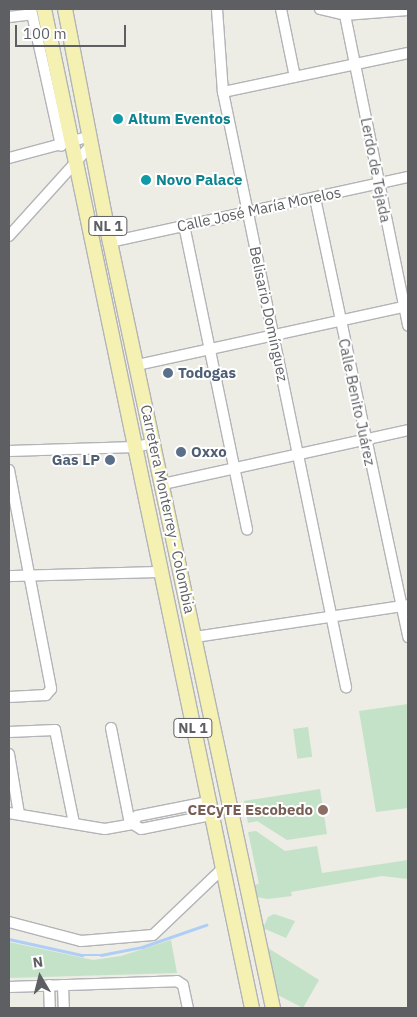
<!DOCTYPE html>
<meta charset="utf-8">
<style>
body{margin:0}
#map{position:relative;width:417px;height:1017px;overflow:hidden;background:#edece5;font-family:"IBM Plex Sans",sans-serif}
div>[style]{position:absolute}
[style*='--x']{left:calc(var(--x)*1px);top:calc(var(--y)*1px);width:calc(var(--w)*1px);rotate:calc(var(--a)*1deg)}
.green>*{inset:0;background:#c4e2c8;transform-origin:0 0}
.stream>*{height:2.5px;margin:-1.25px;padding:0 1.25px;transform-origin:1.25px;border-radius:1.25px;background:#aecef5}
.roads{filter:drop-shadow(1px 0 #b2b4b8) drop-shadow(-1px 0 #b2b4b8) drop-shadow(0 1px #b2b4b8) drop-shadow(0 -1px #b2b4b8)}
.minor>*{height:10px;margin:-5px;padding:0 5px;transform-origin:5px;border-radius:5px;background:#fff}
.major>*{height:14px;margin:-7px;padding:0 7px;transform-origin:7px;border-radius:7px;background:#f5f1b2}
.dots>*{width:14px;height:14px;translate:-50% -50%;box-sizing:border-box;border:2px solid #fff;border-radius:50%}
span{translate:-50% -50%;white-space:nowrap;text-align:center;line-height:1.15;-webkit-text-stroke:4px #fff;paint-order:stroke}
.shield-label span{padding:1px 4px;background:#fff;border:1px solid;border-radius:4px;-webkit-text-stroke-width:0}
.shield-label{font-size:14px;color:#5d5f63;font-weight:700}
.culture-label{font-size:15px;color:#0d838f;font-weight:700}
.left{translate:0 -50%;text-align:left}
.street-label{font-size:15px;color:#5d5f63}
.service-label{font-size:15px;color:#4e5e75;font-weight:700}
.right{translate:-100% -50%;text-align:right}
.education-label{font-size:15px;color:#785e54;font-weight:700}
.frame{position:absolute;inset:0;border:10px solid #5d5f63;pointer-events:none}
.north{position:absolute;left:15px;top:952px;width:50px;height:50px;-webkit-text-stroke:4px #fff;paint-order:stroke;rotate:352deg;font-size:14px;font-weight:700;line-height:20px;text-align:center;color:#5d5f63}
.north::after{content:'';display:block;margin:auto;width:18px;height:22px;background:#5d5f63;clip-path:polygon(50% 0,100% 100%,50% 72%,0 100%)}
.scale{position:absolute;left:15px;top:25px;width:111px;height:22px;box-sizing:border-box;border:2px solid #5d5f63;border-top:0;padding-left:6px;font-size:15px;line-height:18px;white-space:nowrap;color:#5d5f63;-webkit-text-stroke:4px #fff;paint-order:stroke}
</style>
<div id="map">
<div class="green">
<i style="clip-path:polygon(408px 704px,408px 808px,376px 812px,359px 711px)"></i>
<i style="left:308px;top:727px;width:30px;height:15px;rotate:82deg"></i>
<i style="clip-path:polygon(320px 789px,327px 834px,287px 840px,257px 821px,248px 823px,244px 801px)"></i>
<i style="clip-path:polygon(256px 831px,285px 851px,317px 846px,322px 873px,408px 860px,408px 879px,382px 876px,291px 892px,292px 896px,268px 899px,256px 897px,253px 885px,259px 884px,248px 832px)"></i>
<i style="clip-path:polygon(274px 914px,295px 921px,286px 938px,263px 928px,268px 917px)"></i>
<i style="clip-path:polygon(171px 940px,177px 973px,9px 978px,9px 942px,93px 960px,121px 956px)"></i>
<i style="clip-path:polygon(268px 948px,319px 980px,303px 1008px,278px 995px)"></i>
</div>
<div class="stream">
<i style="--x:9;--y:939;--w:75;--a:12.4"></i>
<i style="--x:82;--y:955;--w:19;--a:0"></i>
<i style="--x:101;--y:955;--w:42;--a:-11"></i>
<i style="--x:142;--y:947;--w:68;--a:-19"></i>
</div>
<div class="roads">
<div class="minor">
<i style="--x:31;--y:9;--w:140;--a:77.6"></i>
<i style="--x:217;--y:9;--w:83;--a:85.9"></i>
<i style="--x:223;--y:92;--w:608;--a:78.32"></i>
<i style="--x:281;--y:9;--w:69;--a:78.4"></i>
<i style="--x:320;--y:9;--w:26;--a:13"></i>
<i style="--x:345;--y:15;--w:63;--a:-4.5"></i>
<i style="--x:345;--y:15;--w:317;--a:78.5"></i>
<i style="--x:9;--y:17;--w:23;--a:-7"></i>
<i style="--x:223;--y:92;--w:189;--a:-11.9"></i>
<i style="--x:9;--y:158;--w:85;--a:-15"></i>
<i style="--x:315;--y:198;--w:449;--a:78"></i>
<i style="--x:184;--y:225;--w:311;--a:78.3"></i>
<i style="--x:9;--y:236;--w:124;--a:-47.9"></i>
<i style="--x:110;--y:242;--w:305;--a:-12.3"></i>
<i style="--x:137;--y:365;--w:277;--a:-12.3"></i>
<i style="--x:9;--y:451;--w:127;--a:-1.8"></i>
<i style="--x:136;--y:447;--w:18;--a:-13"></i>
<i style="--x:9;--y:470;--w:223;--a:79.1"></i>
<i style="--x:51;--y:689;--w:8;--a:130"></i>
<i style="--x:46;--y:695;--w:37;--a:177"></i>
<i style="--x:163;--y:484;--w:251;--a:-12.4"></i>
<i style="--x:9;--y:576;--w:153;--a:-1.5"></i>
<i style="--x:195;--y:637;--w:215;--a:-8.5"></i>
<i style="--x:111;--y:728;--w:98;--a:78.8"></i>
<i style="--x:9;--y:732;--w:46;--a:-2.5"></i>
<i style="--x:55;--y:730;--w:95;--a:78.5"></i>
<i style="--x:9;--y:754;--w:61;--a:80.5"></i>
<i style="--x:9;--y:813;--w:97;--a:9.5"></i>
<i style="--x:105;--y:829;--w:28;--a:-10"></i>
<i style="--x:133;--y:824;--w:9;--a:32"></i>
<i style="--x:141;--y:829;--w:71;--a:-11.3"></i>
<i style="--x:133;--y:824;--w:9;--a:-63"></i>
<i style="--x:137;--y:816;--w:72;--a:-11.2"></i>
<i style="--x:9;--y:922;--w:74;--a:14.8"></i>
<i style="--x:81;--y:941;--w:72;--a:-4.8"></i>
<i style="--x:153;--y:935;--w:95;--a:-43.7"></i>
<i style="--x:49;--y:985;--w:23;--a:88"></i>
<i style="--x:63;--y:985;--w:23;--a:88"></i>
<i style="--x:9;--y:987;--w:168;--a:-2"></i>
<i style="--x:177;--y:981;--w:7;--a:34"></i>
<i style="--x:183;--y:985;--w:24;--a:78"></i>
</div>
<div class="major">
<i style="--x:44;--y:9;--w:1020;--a:78.24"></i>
<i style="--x:65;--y:9;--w:237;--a:79.1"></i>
<i style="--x:110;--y:242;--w:783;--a:77.99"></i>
</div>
</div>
<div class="dots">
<i style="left:118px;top:119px;background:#0f9aa8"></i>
<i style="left:146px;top:180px;background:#0f9aa8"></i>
<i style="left:168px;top:373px;background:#5c6f8a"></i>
<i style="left:181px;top:452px;background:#5c6f8a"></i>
<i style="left:110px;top:460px;background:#5c6f8a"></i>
<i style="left:323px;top:810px;background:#8d6e63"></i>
</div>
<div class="shield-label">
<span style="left:108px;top:226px">NL 1</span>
<span style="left:193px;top:728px">NL 1</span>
</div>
<div class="culture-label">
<span class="left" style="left:128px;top:119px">Altum Eventos</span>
<span class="left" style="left:156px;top:180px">Novo Palace</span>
</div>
<div class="street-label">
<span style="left:376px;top:170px;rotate:79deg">Lerdo de Tejada</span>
<span style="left:259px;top:209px;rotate:-12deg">Calle José María Morelos</span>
<span style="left:269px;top:314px;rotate:78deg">Belisario Domínguez</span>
<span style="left:357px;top:402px;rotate:78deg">Calle Benito Juárez</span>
<span style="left:168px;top:509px;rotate:78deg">Carretera Monterrey - Colombia</span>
</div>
<div class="service-label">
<span class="left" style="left:178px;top:373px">Todogas</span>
<span class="left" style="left:191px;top:452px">Oxxo</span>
<span class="right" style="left:100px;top:460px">Gas LP</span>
</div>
<div class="education-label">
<span class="right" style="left:313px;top:810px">CECyTE Escobedo</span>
</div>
<div class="frame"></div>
<div class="north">N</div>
<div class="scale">100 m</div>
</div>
